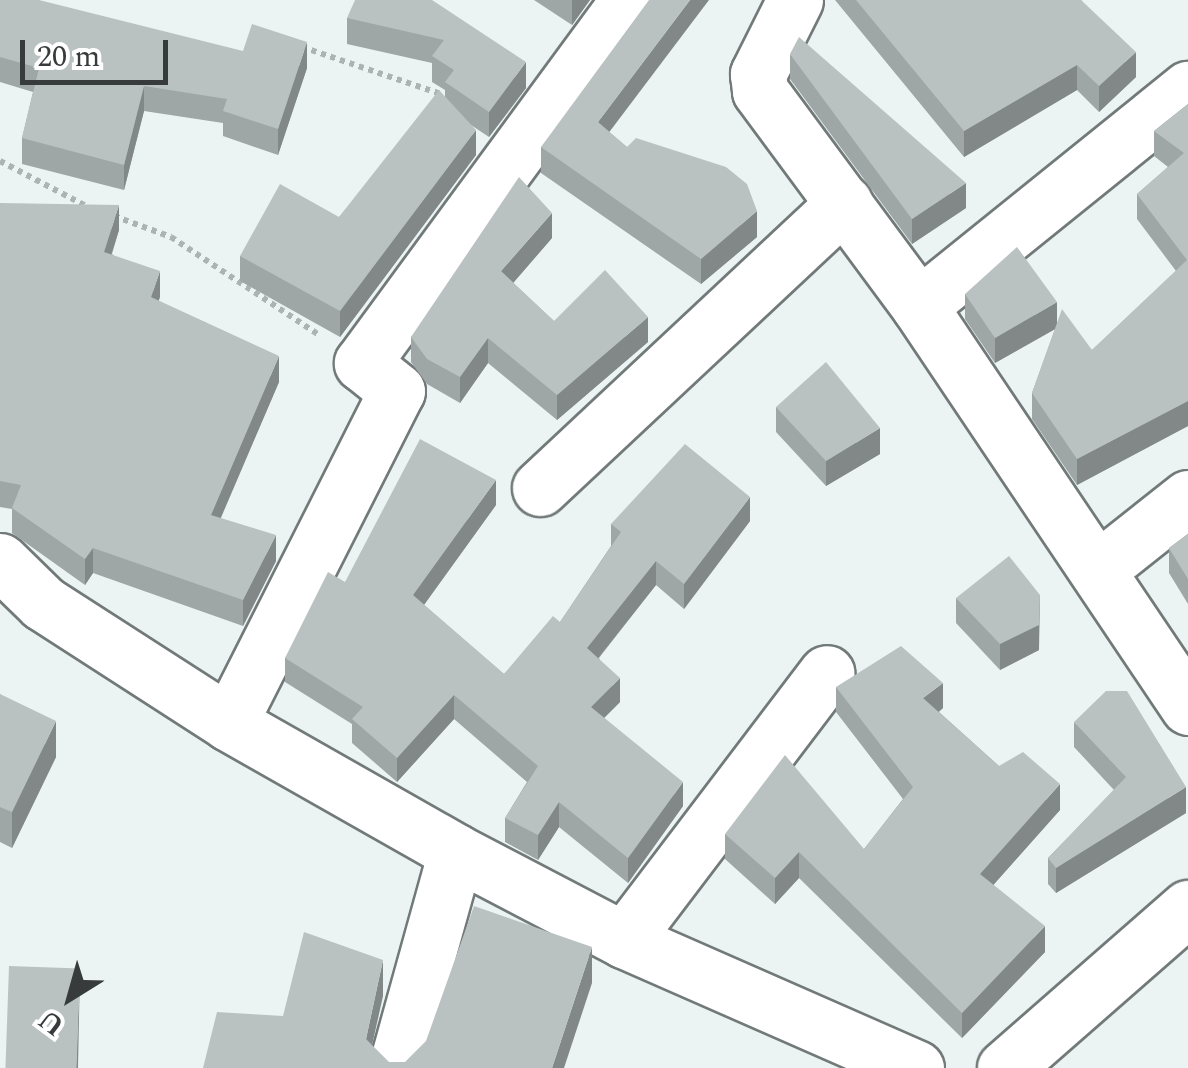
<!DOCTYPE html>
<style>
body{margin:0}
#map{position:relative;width:1188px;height:1068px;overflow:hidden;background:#ecf4f3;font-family:Spectral,serif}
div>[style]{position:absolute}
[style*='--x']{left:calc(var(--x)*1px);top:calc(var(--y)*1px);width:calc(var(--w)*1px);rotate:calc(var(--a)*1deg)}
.path>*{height:6px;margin-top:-3px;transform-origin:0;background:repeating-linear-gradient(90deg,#adb3b2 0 5px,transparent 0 10px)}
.roads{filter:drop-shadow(2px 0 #727a79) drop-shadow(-2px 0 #727a79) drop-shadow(0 2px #727a79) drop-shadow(0 -2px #727a79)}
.minor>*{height:55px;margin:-27.5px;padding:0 27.5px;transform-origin:27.5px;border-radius:27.5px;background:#fff}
.wall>*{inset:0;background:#9fa7a6}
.shaded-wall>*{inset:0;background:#828887}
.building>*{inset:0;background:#b9c2c1;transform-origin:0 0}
span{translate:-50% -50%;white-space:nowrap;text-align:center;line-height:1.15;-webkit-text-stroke:10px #fff;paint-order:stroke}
.north{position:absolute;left:20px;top:948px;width:100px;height:100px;-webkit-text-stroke:8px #fff;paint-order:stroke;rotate:217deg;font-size:28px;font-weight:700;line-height:40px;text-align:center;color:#383b3b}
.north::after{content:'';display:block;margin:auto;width:35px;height:45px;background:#383b3b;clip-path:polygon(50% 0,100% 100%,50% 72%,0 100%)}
.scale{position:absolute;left:20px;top:40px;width:148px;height:45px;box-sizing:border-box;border:5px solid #383b3b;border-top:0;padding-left:12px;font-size:30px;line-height:35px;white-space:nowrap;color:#383b3b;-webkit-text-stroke:8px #fff;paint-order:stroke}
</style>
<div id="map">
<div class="path">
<i style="--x:302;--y:47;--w:147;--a:18.7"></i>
<i style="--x:0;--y:161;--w:99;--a:27.6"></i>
<i style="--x:114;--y:216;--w:61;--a:20.2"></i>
<i style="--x:171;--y:237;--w:178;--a:33.5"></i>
</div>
<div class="roads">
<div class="minor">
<i style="--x:795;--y:0;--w:83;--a:116.6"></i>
<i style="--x:758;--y:74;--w:17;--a:83"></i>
<i style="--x:760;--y:91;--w:267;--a:53.5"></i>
<i style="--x:919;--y:306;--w:483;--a:56.1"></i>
<i style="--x:919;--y:306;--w:346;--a:-38.9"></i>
<i style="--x:540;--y:488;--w:417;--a:-43.1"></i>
<i style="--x:0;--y:561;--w:60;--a:44.3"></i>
<i style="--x:43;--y:603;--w:221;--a:32.8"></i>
<i style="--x:229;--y:723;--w:261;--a:29.6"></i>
<i style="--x:456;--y:852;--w:190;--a:27.6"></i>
<i style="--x:624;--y:940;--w:319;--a:23.7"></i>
<i style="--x:1097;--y:570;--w:116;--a:-38.4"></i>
<i style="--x:229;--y:723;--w:372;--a:-63.2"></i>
<i style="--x:397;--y:391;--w:45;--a:-141.3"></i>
<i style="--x:362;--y:363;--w:451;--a:-53.7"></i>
<i style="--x:624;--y:940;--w:335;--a:-52.8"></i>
<i style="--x:396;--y:1068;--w:224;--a:-74.5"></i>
<i style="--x:1005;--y:1068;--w:243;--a:-41.2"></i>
</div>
</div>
<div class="wall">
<i style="clip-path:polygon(0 0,307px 68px,278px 155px,223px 136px,223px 123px,144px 111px,124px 190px,22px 164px,22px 138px,33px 92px,0 82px)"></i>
<i style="clip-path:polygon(534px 0,590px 0,572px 25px)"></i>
<i style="clip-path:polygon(835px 0,1081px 0,1136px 77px,1099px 112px,1077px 90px,964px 157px)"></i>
<i style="clip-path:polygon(439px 5px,526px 88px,489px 137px,471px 125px,476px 155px,340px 337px,240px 281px,240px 256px,339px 217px,445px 97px,445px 90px,432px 82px,432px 63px,347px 44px,347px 18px)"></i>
<i style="clip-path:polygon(790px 54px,966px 208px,912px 244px,790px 79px)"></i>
<i style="clip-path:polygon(1188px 104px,1188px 426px,1077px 485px,1032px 419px,1032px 393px,1055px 329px,995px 363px,965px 319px,965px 294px,1057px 322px,1092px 350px,1176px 271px,1137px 219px,1137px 194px,1168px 167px,1154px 156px,1154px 131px)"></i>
<i style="clip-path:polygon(609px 132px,627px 147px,757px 237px,701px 284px,541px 173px,541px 147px)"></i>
<i style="clip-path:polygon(0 203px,119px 230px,112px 254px,160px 297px,158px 301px,279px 382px,220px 518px,276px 561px,243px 626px,93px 573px,85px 585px,12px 533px,12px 509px,0 507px)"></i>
<i style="clip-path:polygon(552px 238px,513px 283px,554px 321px,648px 342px,557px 420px,488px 363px,460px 403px,427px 384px,411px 362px,411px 337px)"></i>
<i style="clip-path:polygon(776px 407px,880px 454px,826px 486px,776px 432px)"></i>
<i style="clip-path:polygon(496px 505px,424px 605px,504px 674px,560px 622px,611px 546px,611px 524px,750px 521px,684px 609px,656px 585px,599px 658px,620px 702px,604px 718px,683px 806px,628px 883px,559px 827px,538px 860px,505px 842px,505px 818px,527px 782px,454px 719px,397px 782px,352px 743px,352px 724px,285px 682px,285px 658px,345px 582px)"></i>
<i style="clip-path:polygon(1188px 534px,1188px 604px,1169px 573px,1169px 548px)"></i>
<i style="clip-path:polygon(956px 598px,1039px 650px,1000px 670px,956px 623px)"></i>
<i style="clip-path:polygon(836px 687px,943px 708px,939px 712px,999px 766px,1060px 810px,993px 885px,1045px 952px,962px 1038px,799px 878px,775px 904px,725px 859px,725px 834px,864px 849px,903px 799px,836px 712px)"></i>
<i style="clip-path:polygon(0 694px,56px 757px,12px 848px,0 842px)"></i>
<i style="clip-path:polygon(1074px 722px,1186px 813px,1056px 893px,1048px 884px,1048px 858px,1114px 790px,1074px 747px)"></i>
</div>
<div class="shaded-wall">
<i style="clip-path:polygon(572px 0,590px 0,572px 25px)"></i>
<i style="clip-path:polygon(690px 0,709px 0,598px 147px,598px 122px)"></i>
<i style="clip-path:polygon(307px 42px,307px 68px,278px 155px,278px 129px)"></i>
<i style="clip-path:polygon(1136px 52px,1136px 77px,1099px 112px,1099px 86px)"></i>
<i style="clip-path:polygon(526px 62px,526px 88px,489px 137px,489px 112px)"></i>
<i style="clip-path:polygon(1077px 65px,1077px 90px,964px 157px,964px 131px)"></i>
<i style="clip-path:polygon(144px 86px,144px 111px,124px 190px,124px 165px)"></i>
<i style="clip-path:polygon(476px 130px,476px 155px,340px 337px,340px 311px)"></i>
<i style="clip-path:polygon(966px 183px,966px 208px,912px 244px,912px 219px)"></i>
<i style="clip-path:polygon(119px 205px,119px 230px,104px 277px,104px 252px)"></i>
<i style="clip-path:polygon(757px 211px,757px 237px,701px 284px,701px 259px)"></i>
<i style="clip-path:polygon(552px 213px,552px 238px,501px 297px,501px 271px)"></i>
<i style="clip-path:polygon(160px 271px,160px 297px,151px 323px,151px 297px)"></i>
<i style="clip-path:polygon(1057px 302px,1057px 328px,995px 363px,995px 338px)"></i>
<i style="clip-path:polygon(648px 317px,648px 342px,557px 420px,557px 395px)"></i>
<i style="clip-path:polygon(488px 338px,488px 363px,460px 403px,460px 377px)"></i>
<i style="clip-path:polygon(279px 356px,279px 382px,211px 541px,211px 515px)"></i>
<i style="clip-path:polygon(1188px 401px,1188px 426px,1077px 485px,1077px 459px)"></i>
<i style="clip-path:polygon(880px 428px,880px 454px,826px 486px,826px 461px)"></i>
<i style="clip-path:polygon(496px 480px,496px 505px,413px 620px,413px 595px)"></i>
<i style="clip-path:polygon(750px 497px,750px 521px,684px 609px,684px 584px)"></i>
<i style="clip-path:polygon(276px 535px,276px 561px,243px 626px,243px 600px)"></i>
<i style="clip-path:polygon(93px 548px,93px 573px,85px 585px,85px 559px)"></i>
<i style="clip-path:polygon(656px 561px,656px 585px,587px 672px,587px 648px)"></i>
<i style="clip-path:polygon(1040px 595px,1039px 650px,1000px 670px,1000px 644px)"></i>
<i style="clip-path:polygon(620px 678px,620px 702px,591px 731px,591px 707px)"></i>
<i style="clip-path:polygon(943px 683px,943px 708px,923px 724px,923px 698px)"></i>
<i style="clip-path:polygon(454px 695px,454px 719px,397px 782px,397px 758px)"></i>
<i style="clip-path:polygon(56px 721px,56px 757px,12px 848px,12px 812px)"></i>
<i style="clip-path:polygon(683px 782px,683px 806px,628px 883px,628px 858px)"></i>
<i style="clip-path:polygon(1060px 784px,1060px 810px,980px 900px,980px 874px)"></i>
<i style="clip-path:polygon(1186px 787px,1186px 813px,1056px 893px,1056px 868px)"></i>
<i style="clip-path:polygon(559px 802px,559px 827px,538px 860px,538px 835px)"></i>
<i style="clip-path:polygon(799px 852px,799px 878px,775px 904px,775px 878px)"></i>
<i style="clip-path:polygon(1045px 926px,1045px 952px,962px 1038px,962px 1013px)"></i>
<i style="clip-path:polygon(592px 947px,592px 983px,564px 1068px,552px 1068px)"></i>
<i style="clip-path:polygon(383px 960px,383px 996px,367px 1068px,366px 1039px)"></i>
<i style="clip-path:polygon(80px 968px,78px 1068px,76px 1068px)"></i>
</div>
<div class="building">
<i style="clip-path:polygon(0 0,39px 0,243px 51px,252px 24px,307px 42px,278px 129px,223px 111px,227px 99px,144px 86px,124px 165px,22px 138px,39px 68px,0 57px)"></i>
<i style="clip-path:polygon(355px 0,432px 0,526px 62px,489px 112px,445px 82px,454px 70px,432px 56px,444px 40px,347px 18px)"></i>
<i style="clip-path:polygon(649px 0,690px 0,598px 122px,627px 147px,636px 138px,726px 167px,747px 184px,757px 211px,701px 259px,541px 147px)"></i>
<i style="clip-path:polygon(856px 0,1081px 0,1136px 52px,1099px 86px,1077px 65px,964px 131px)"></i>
<i style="clip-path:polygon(799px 37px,966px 183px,912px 219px,790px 54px)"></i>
<i style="clip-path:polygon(439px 90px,476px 130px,340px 311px,240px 256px,280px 184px,339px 217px)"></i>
<i style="clip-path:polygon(1188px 104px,1188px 401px,1077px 459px,1032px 393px,1062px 309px,1092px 350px,1187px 260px,1137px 194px,1184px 153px,1154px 131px)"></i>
<i style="clip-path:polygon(519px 177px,552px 213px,501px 271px,554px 321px,605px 270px,648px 317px,557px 395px,488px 338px,460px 377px,427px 359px,411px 337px)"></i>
<i style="clip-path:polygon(0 203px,119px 205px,104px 252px,160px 271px,151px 297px,279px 356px,211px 515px,276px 535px,243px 600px,93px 548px,85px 559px,12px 508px,21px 485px,0 481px)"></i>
<i style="clip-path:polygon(1017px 247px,1057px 302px,995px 338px,965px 294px)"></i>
<i style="clip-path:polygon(826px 362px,880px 428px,826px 461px,776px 407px)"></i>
<i style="clip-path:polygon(420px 439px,496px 480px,413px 595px,504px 674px,553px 616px,560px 622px,621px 532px,611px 524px,685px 444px,750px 497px,684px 584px,656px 561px,587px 648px,620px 678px,591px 707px,683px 782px,628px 858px,559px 802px,538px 835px,505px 818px,538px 766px,454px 695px,397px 758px,352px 719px,363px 707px,285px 658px,328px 572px,345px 582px)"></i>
<i style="clip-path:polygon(1188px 534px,1188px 579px,1169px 548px)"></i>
<i style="clip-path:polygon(1009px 556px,1040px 595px,1039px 625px,1000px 644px,956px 598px)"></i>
<i style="clip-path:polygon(901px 646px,943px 683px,923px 698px,999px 766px,1023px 752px,1060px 784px,980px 874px,1045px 926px,962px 1013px,799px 852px,775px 878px,725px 834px,785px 755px,864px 849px,913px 787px,836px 687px)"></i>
<i style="clip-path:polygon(1106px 691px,1127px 691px,1186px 787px,1056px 868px,1048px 858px,1126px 777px,1074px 722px)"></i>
<i style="clip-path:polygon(0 694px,56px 721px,12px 812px,0 807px)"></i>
<i style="clip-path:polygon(474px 906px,592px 947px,552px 1068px,203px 1068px,217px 1012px,283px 1016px,304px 932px,383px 960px,366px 1039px,389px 1062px,405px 1062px,426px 1041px)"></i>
<i style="left:9px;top:966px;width:71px;height:102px;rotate:2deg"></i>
</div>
<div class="north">U</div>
<div class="scale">20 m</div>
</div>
